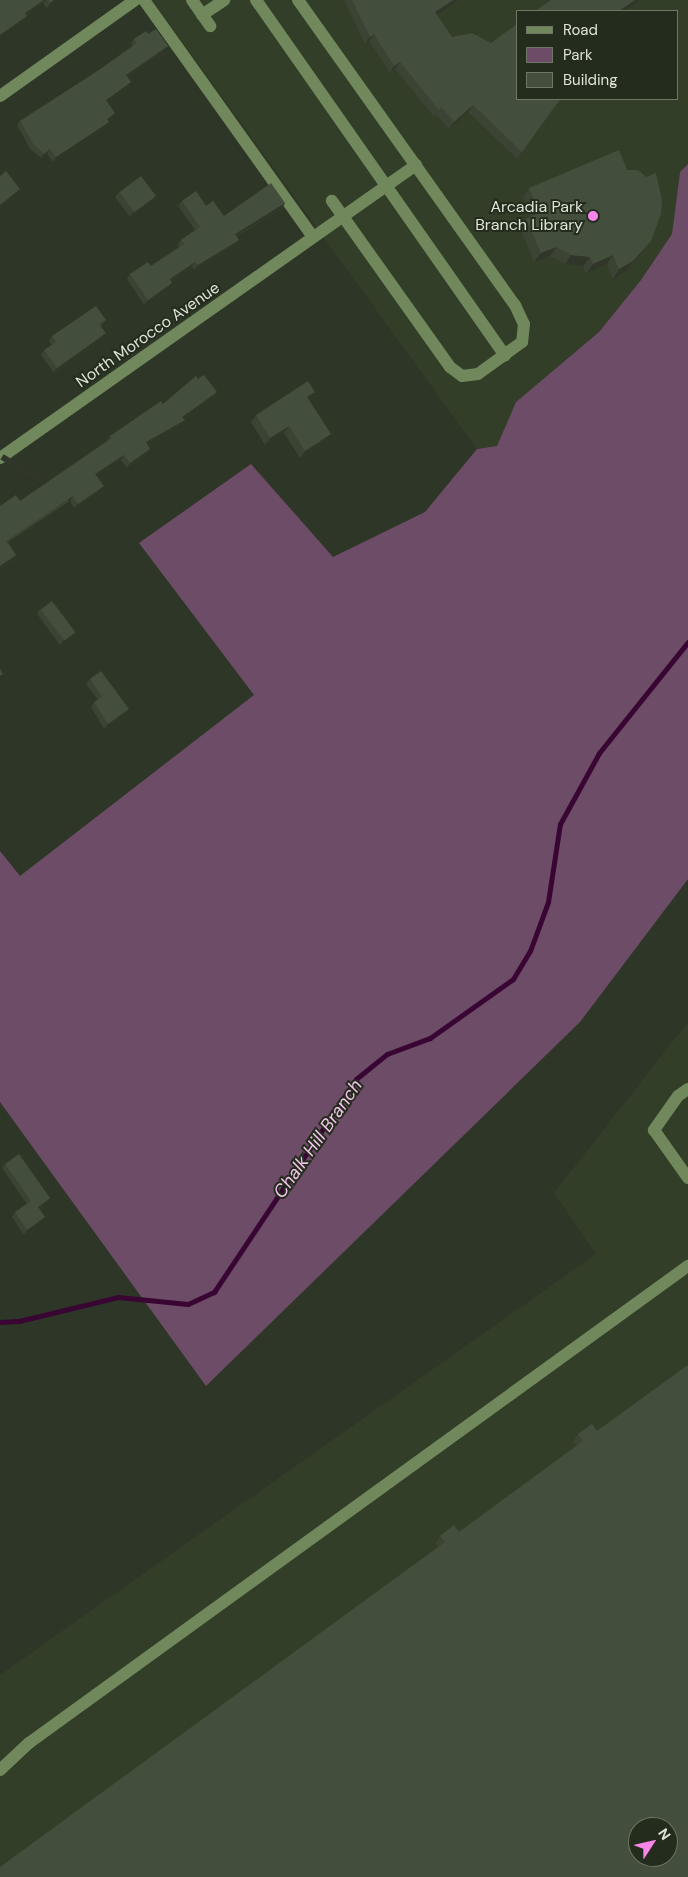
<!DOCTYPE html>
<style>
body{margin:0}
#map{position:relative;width:688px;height:1877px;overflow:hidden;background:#2e3727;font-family:"DM Sans",sans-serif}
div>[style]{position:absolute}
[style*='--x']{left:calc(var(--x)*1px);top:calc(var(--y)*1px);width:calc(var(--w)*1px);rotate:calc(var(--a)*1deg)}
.built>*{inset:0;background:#323e27}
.green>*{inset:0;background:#6c4c67}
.stream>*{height:5px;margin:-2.5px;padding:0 2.5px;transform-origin:2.5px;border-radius:2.5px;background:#390634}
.minor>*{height:12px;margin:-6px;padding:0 6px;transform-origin:6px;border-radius:6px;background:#70885b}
.wall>*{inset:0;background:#3a4334}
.shaded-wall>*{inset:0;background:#30372a;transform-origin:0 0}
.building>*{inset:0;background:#444e3c;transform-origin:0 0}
.dots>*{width:14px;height:14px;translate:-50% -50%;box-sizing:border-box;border:2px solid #242d1d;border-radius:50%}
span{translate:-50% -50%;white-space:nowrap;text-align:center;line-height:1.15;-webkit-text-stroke:4px #242d1d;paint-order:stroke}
.poi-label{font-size:16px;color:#dee4d9}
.right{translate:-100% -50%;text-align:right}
.street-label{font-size:16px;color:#dee4d9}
.water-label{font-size:18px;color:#f5c4ec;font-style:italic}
.legend{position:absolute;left:516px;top:10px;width:162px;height:90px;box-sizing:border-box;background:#242d1d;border:1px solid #6e7668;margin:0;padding:6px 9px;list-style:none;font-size:15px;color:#dee4d9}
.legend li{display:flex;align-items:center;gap:10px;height:25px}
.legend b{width:25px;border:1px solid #6e7668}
.north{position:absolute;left:628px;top:1817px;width:50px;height:50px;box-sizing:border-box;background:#242d1d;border:1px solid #6e7668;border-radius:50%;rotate:55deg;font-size:14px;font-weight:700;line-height:20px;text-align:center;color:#dee4d9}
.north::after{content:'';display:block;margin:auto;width:18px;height:22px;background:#f987e9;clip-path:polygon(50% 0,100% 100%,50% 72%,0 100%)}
</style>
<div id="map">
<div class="built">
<i style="clip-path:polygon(evenodd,152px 0,688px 0,688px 164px,680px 172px,672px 234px,641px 280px,599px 332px,516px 402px,497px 446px,477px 449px,152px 0,517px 11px,677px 11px,677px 99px,517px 99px,517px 11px)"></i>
<i style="clip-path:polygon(evenodd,688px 1022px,688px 1877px,0 1877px,0 1675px,596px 1254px,554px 1193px,688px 1022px,638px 1827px,668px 1827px,668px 1857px,638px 1857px,638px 1827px)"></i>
</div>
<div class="green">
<i style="clip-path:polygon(688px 164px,688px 879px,580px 1022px,206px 1386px,0 1102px,0 851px,20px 876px,254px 695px,139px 543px,251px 464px,333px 557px,425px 512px,477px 449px,497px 446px,516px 402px,599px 332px,641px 280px,672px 234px,680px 172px)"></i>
</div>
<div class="stream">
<i style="--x:0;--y:1322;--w:19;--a:-3"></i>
<i style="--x:19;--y:1321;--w:102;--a:-13.6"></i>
<i style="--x:118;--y:1297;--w:70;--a:5.7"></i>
<i style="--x:188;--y:1304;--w:29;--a:-25"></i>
<i style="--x:214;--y:1292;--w:256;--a:-56.3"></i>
<i style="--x:356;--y:1079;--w:40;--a:-39"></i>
<i style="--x:387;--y:1054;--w:46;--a:-20.4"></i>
<i style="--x:430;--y:1038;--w:102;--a:-35.4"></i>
<i style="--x:513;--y:979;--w:33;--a:-59"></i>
<i style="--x:530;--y:951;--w:52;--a:-69.8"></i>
<i style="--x:548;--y:902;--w:79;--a:-81.3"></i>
<i style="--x:560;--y:824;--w:81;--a:-61.2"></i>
<i style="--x:599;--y:753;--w:142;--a:-51.3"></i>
</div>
<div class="minor">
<i style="--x:144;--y:0;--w:291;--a:54.5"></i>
<i style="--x:192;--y:0;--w:32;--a:55"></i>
<i style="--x:256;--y:0;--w:434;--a:55"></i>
<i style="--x:298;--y:0;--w:374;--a:54.6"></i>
<i style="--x:515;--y:305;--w:21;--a:65"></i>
<i style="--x:524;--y:324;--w:18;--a:96"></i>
<i style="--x:522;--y:342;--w:54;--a:144"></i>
<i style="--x:478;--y:374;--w:16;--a:173"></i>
<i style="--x:462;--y:376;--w:15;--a:-143"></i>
<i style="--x:450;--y:367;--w:204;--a:-125.4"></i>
<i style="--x:202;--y:15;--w:27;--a:-34"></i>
<i style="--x:0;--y:96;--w:166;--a:-35.4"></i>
<i style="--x:0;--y:458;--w:509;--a:-35.16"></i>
<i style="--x:688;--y:1089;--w:12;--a:145"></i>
<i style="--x:678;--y:1096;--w:42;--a:125.2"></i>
<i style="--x:654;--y:1130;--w:59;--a:54.7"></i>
<i style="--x:0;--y:1770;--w:40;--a:-43"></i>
<i style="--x:29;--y:1743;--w:814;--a:-35.9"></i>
</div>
<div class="wall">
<i style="clip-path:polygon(0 0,57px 0,47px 8px,43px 3px,26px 15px,27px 16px,24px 21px)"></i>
<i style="clip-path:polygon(344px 0,459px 0,437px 15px,452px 37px,561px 99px,517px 159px,468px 112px,449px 129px,436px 115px,434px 117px,395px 69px,390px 73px,369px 41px,365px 44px)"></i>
<i style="clip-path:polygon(148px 34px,168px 46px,164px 51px,128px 77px,128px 87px,107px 102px,115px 113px,112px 118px,108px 121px,109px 122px,106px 127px,53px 162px,47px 154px,41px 158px,30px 149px,17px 125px,20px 121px,99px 70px,133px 46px,131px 44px,134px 39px)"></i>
<i style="clip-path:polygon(529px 188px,644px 250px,626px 271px,613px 279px,607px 264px,586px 274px,583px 266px,565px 264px,550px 256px,534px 262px,520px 228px,526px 219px,531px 217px,523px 197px)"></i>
<i style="clip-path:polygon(119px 192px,152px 200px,130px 217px,115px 197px)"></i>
<i style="clip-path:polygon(182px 201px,206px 206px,224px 216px,285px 203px,282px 208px,237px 236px,239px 240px,236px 244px,194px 270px,192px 266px,171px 281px,169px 287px,144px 305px,127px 279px,130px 274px,151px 266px,179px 247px,178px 244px,181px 240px,195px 230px,178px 206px)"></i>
<i style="clip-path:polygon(106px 320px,101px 326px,103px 338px,54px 373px,41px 355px,44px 350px,52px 345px,49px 341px,52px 336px)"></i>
<i style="clip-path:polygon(198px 379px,217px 392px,213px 397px,183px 418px,185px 420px,181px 425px,147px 444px,150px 449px,147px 454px,127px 468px,121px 460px,97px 476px,100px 491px,74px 508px,70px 501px,8px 542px,16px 555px,13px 560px,0 569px,0 506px,20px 501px,107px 441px,107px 440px,110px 436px,163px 404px)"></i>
<i style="clip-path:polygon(310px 399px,309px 400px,326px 441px,300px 458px,284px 433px,265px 445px,251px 422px,256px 415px)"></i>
<i style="clip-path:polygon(40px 609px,75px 632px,71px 637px,60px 645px,37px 614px)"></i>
<i style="clip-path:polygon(90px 679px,129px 709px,126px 714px,104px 729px,91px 707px,94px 702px,98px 700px,86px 684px)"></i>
<i style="clip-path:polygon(5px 1164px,50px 1198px,46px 1203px,39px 1209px,45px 1217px,42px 1222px,24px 1235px,12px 1217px,15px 1212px,27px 1204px,2px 1168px)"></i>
<i style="clip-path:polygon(evenodd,688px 1365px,688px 1877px,0 1877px,0 1867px,438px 1547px,435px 1543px,440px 1536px,454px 1525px,459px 1532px,576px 1446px,573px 1441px,578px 1434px,592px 1424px,597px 1431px,688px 1365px,638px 1827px,668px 1827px,668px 1857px,638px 1857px,638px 1827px)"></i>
</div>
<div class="shaded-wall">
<i style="clip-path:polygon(44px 0,46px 0,43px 3px,21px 18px,25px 13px)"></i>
<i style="clip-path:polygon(54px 0,57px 0,47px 8px,50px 3px)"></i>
<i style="clip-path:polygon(453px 0,459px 0,430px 20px,435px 12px)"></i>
<i style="clip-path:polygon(635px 0,640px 0,624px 11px,619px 11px)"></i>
<i style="clip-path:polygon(27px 16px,24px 21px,0 38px,0 35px)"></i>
<i style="clip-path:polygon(374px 34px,369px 41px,365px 44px,370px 37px)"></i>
<i style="clip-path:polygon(168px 46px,164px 51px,123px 80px,126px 75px)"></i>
<i style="clip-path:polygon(400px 62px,395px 69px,390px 73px,394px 66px)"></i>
<i style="clip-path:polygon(131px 82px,128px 87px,103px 105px,106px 100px)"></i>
<i style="clip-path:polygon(473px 105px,468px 112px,449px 129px,454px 122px)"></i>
<i style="clip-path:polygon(115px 113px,112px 118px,103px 124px,107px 119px)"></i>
<i style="clip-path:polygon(109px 122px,106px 127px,53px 162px,56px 157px)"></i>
<i style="clip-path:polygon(50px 149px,47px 154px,41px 158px,44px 154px)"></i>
<i style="clip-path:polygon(20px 189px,17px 194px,0 207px,0 205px)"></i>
<i style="clip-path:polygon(156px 196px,152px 200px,130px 217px,133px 212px)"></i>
<i style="clip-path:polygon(285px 203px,282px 208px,232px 238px,235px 234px)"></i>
<i style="clip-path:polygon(239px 240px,236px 244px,194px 270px,198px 265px)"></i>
<i style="clip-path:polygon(651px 241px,644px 250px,626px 271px,613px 279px,619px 269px)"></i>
<i style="clip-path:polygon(556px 247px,550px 256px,534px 262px,541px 253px)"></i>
<i style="clip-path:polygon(571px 255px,590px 257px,583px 266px,565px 264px)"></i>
<i style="clip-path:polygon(613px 255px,607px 264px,586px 274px,593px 264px)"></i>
<i style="clip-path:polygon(195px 262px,192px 266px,166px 284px,170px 279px)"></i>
<i style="clip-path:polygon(172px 283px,169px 287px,144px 305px,148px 300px)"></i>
<i style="clip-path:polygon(106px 333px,103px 338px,54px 373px,57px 368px)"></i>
<i style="clip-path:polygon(217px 392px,213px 397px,179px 421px,182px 417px)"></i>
<i style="clip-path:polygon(315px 392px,310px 399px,302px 404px,307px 397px)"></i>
<i style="clip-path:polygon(185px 420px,181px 425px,142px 447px,146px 442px)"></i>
<i style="clip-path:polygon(289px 426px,284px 433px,265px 445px,270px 438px)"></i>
<i style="clip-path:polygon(331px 434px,326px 441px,300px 458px,305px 451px)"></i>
<i style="clip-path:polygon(150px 449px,147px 454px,127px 468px,130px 463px)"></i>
<i style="clip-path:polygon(124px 455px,121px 460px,92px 479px,95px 474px)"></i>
<i style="clip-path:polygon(104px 486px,100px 491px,74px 508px,78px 504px)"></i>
<i style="left:73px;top:496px;width:6px;height:81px;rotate:121deg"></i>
<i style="clip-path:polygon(16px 555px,13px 560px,0 569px,0 566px)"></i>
<i style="clip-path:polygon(75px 632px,71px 637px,60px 645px,63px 641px)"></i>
<i style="clip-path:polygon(129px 709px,126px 714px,104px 729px,108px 724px)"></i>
<i style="clip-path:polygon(50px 1198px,46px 1203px,34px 1212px,38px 1207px)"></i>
<i style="clip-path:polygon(45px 1217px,42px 1222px,24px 1235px,27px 1230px)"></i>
</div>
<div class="building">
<i style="clip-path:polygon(0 0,44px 0,25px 13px,27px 16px,0 35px)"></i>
<i style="clip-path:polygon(48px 0,54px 0,50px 3px)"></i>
<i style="clip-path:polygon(352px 0,453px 0,435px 12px,452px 37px,472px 33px,491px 43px,517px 24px,517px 99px,560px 99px,522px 152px,473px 105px,454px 122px,441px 107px,439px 110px,400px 62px,394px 66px,374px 34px,370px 37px)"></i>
<i style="clip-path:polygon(551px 0,635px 0,619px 11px,535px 11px)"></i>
<i style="clip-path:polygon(156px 29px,168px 46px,126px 75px,131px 82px,106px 100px,115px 113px,107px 119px,109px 122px,56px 157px,50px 149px,44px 154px,34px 145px,20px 121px,99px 70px,137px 43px,134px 39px,146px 31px,148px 34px)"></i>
<i style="clip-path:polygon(619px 150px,627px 170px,638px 170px,646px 177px,656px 173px,662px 200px,661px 214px,651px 241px,633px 261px,619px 269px,613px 255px,593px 264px,590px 257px,571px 255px,556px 247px,541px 253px,526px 219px,540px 213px,529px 188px)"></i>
<i style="clip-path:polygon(6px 171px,20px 189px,0 205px,0 176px)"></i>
<i style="left:141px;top:176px;width:25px;height:27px;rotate:53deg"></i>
<i style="clip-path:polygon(271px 183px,285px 203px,235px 234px,239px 240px,198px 265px,195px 262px,170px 279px,172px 283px,148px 300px,130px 274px,148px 262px,151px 266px,184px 244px,181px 240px,200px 227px,182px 201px,196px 191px,206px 206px,213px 201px,224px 216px)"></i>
<i style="clip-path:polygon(96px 306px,106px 320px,99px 324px,106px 333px,57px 368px,44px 350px,56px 342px,52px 336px)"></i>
<i style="clip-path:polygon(204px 375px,217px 392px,182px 417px,185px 420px,146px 442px,150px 449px,130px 463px,124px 455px,95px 474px,104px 486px,78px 504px,73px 496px,6px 541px,16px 555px,0 566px,0 506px,16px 495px,20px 501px,112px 438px,110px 436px,161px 401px,163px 404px,196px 376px,198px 379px)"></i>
<i style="clip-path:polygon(308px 381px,315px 392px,307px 397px,331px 434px,305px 451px,289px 426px,270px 438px,256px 415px)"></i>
<i style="left:52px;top:601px;width:39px;height:14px;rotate:53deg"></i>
<i style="clip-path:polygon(0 669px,3px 674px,0 676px)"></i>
<i style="clip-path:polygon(101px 671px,129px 709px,108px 724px,94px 702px,102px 697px,90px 679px)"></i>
<i style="clip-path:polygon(19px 1154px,50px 1198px,38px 1207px,45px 1217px,27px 1230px,15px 1212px,31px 1201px,5px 1164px)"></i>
<i style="clip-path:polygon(evenodd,688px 1365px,688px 1877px,0 1877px,0 1867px,445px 1542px,440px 1536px,454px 1525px,459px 1532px,583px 1441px,578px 1434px,592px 1424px,597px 1431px,688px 1365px,638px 1827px,668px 1827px,668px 1857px,638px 1857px,638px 1827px)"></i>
</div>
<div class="dots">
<i style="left:593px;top:216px;background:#f987e9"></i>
</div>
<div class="poi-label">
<span class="right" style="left:583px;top:216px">Arcadia Park<br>Branch Library</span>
</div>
<div class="street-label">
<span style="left:148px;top:335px;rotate:-35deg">North Morocco Avenue</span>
</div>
<div class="water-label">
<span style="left:318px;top:1139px;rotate:-55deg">Chalk Hill Branch</span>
</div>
<ul class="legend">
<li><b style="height:6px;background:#70885b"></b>Road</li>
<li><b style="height:14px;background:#6c4c67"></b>Park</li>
<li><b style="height:14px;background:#444e3c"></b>Building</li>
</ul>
<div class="north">N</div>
</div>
